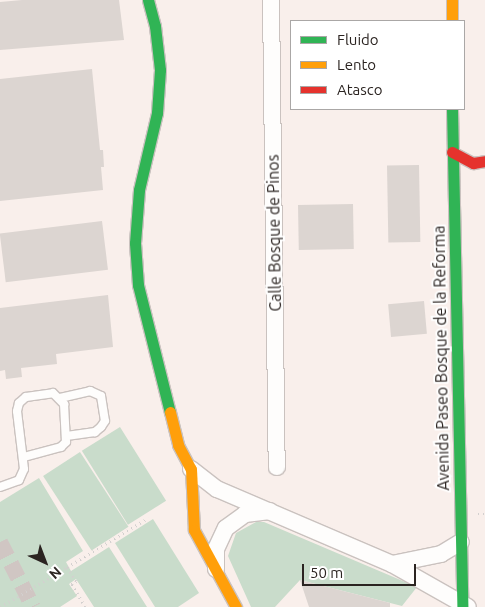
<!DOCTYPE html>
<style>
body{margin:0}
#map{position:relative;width:485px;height:607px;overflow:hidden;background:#f9efeb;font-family:Ubuntu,sans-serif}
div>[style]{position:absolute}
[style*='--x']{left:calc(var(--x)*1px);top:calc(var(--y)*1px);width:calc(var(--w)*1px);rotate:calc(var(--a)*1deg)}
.green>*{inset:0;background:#c9dccb;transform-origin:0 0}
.building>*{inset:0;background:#dcd5d1;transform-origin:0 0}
.street-tunnel>*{height:16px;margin-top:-8px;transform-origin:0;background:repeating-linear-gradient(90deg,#d0c6c3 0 16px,transparent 0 24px)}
.path>*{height:2.5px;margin-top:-1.25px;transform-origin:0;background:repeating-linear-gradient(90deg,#d3d0cf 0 1px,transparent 0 5px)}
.roads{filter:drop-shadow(1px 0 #cac2bf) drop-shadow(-1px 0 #cac2bf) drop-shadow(0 1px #cac2bf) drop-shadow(0 -1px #cac2bf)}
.lane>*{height:8px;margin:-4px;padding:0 4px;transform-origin:4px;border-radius:4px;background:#fefdfc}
.street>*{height:16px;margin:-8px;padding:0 8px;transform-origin:8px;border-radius:8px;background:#fefdfc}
.fast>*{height:11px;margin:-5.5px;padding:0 5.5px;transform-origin:5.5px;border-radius:5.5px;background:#30b455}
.slow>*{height:11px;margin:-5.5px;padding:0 5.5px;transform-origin:5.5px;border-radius:5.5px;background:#ff9f0a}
.jam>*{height:11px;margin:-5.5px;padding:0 5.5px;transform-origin:5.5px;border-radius:5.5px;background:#e5322d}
span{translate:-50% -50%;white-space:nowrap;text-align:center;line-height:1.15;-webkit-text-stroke:4px #fff;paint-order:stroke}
.street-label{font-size:16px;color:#2b2421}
.legend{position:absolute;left:290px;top:20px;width:175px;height:90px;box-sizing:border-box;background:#fff;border:1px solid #aaa7a6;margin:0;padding:6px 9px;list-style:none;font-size:15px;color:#2b2421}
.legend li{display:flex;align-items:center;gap:10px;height:25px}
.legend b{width:25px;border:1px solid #aaa7a6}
.north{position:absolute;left:20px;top:537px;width:50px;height:50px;-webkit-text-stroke:4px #fff;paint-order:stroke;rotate:137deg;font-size:14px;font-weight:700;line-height:20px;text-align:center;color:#2b2421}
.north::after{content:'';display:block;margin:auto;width:18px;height:22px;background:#2b2421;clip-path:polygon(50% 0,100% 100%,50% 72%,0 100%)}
.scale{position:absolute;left:302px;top:564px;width:114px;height:22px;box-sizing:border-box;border:2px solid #2b2421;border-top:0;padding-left:6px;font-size:15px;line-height:18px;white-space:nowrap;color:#2b2421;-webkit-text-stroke:4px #fff;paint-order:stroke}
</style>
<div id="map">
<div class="green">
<i style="left:120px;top:427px;width:87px;height:45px;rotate:58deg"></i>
<i style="left:80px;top:452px;width:89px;height:44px;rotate:57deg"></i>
<i style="clip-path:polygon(39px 478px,83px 551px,66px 562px,71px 571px,109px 547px,147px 607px,94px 607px,76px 579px,69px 584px,77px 596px,60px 607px,0 607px,0 502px)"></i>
<i style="clip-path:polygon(153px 519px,199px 593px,178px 607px,155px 607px,115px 543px)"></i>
<i style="clip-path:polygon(256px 522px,264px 522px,417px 587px,402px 606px,300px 580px,275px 607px,251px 607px,228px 556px,236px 533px)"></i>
</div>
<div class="building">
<i style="clip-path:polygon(22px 0,119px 0,124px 40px,0 50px,0 2px)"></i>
<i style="clip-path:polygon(92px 69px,100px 150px,103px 150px,104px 167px,101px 167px,103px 190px,0 201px,0 79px)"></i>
<i style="left:419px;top:165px;width:77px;height:32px;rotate:89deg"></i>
<i style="left:353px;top:204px;width:45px;height:55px;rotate:89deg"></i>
<i style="left:102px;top:221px;width:49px;height:103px;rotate:83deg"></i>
<i style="clip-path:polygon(108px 295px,113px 347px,56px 354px,57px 364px,21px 368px,22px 377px,6px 379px,5px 370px,0 371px,0 308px)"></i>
<i style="left:424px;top:301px;width:33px;height:36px;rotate:85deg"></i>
<i style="clip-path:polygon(300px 580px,390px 603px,390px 607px,309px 607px)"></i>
</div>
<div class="street-tunnel">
<i style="--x:0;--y:542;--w:73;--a:63.1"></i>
</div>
<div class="path">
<i style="--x:478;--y:514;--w:7;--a:0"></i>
<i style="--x:0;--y:607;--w:78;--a:-30.8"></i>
<i style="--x:85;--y:607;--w:27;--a:-121"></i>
<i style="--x:71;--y:584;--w:6;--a:-31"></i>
<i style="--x:76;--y:581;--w:17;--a:-123"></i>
<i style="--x:67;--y:567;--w:95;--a:-31.2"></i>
</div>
<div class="roads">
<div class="lane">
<i style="--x:60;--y:398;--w:31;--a:-13"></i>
<i style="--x:90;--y:391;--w:12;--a:24"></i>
<i style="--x:101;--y:396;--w:25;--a:81"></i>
<i style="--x:105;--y:421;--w:7;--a:124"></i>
<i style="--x:101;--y:427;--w:8;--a:140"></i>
<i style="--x:95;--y:432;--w:27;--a:172"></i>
<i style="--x:0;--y:487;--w:20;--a:-20"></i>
<i style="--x:19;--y:480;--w:12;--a:-66"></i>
<i style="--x:24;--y:469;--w:58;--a:-96.9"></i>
<i style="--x:17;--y:411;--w:8;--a:-76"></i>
<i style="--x:19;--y:403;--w:9;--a:-41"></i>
<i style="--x:26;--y:397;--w:27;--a:-8"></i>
<i style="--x:53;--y:393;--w:16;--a:45"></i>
<i style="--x:64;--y:404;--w:38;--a:87"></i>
<i style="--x:66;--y:442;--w:7;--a:135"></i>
<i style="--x:61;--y:447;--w:38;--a:165"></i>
</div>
<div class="street">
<i style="--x:271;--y:0;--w:467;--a:89.3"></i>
<i style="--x:191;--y:469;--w:33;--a:38"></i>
<i style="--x:217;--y:489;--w:190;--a:23.2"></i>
<i style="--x:392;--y:564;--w:87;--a:29.5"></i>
<i style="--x:392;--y:564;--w:50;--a:-11.5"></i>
<i style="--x:441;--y:554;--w:23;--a:-31"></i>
<i style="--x:216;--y:569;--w:20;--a:-90"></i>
<i style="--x:216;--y:549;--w:23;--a:-65"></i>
<i style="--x:226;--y:528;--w:24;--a:-36"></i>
<i style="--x:245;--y:514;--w:25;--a:-7"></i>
</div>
<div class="fast">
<i style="--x:148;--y:0;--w:27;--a:75"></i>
<i style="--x:155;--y:26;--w:44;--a:83.5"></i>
<i style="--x:160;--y:70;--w:43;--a:94"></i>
<i style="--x:157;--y:113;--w:79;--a:103.2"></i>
<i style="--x:139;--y:190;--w:53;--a:94.3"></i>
<i style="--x:135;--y:243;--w:42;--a:85.9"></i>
<i style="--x:138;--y:285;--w:131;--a:75.9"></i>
<i style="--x:452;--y:109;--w:498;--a:88.8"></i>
</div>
<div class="slow">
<i style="--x:452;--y:0;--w:21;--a:90"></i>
<i style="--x:170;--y:412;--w:34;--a:76"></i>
<i style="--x:178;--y:445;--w:27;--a:62"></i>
<i style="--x:191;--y:469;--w:61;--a:87.2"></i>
<i style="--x:194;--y:530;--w:88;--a:61.4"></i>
</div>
<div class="jam">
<i style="--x:452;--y:152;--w:24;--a:28"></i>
<i style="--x:473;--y:163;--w:12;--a:-9"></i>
</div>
</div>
<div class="street-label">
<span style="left:274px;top:233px;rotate:-91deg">Calle Bosque de Pinos</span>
<span style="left:441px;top:358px;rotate:-91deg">Avenida Paseo Bosque de la Reforma</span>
</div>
<ul class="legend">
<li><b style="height:6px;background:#30b455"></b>Fluido</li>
<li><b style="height:6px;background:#ff9f0a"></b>Lento</li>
<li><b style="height:6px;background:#e5322d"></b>Atasco</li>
</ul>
<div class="north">N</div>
<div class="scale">50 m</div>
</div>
